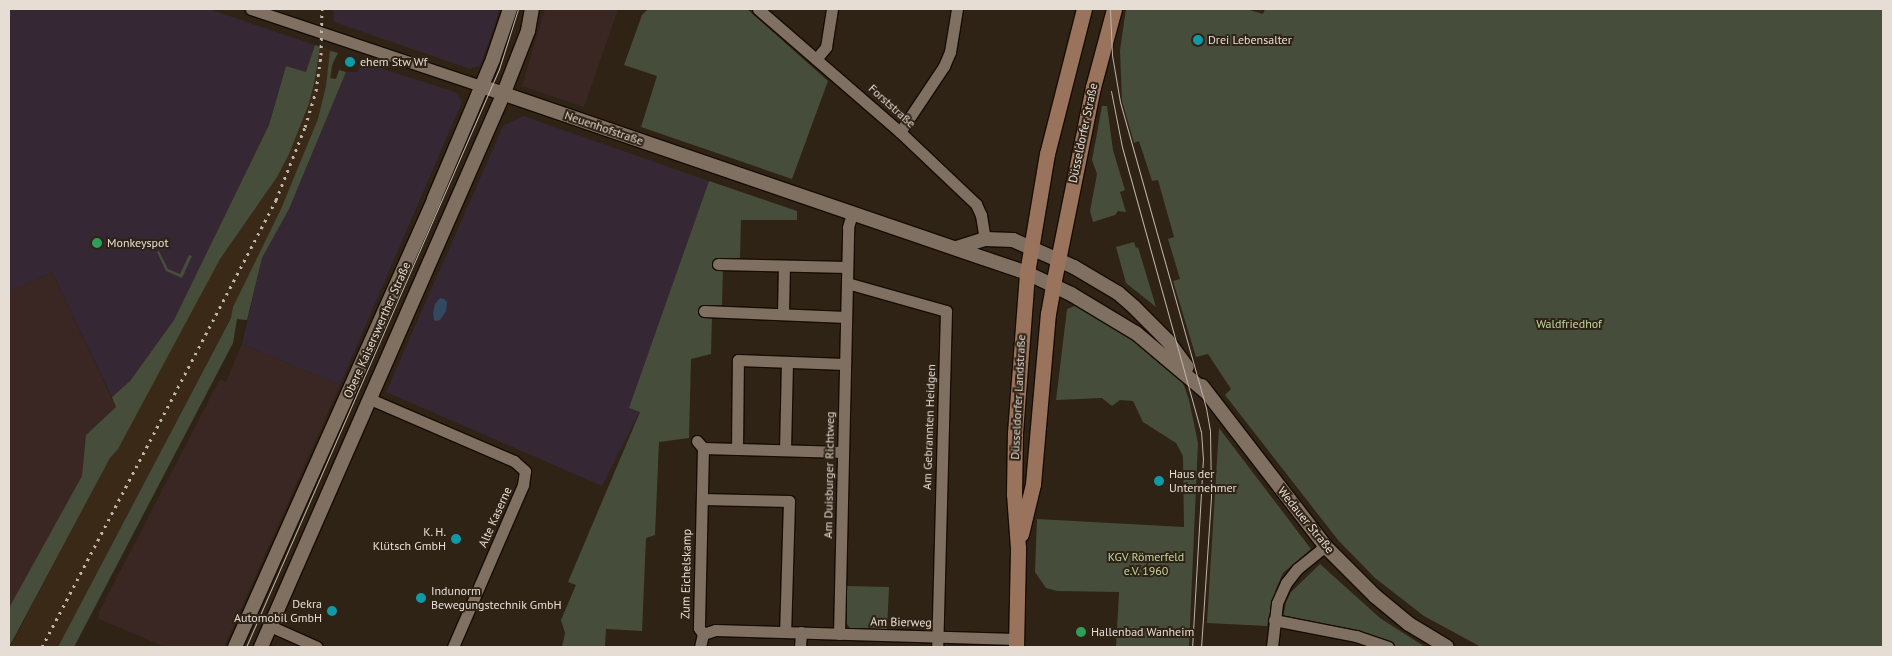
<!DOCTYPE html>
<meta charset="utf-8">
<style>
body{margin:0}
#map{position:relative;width:1892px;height:656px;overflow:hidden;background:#2f2316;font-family:"PT Sans",sans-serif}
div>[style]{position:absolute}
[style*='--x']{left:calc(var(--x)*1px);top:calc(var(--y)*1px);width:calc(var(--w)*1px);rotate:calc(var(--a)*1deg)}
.commercial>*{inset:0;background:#352734}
.industrial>*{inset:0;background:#3a2723}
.built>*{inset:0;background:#3a2917}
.green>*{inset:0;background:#464d3b}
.water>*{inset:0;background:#334961}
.roads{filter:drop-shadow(1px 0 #170c02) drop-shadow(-1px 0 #170c02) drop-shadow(0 1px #170c02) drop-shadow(0 -1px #170c02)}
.minor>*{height:11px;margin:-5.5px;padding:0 5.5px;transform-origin:5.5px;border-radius:5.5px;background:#807062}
.tertiary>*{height:14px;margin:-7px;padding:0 7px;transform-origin:7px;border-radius:7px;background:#807062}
.secondary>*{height:15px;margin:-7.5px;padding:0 7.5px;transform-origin:7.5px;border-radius:7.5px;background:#9a735d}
.tram>*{height:1px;margin:-0.5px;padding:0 0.5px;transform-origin:0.5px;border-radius:0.5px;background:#beb5ab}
.rail>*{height:3px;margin-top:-1.5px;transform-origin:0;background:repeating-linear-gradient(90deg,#beb5ab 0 2.5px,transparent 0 7.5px)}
.dots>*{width:14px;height:14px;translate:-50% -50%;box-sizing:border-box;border:2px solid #2f2316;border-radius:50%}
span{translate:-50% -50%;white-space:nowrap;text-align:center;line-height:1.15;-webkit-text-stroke:4px #2f2316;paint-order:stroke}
.poi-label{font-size:12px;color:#e6ddd5}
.left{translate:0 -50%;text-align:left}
.right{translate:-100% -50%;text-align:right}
.street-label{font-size:12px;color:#e6ddd5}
.park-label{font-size:12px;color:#c0d8a0}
.frame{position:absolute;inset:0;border:10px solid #e6ddd5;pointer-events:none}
</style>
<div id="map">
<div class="commercial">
<i style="clip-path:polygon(9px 9px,209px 9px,315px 45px,306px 73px,286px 66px,269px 125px,174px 320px,130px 381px,112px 397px,52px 272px,9px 292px)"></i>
<i style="clip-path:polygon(333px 9px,499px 9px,495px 25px,480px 66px,470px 69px,334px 22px)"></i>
<i style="clip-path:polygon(361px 62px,455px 92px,462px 102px,340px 385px,242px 344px,262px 258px,289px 209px,346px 72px,357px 72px)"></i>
<i style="clip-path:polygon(523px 116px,709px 181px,630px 408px,640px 411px,602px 486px,386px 392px,503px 126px)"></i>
</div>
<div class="industrial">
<i style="clip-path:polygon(545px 9px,618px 9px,584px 107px,522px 86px)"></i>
<i style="clip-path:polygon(52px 272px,116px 407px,86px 435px,110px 458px,9px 647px,9px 292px)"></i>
<i style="clip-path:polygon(242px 344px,340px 385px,224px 647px,165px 647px,99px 619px,99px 612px,220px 379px,226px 382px)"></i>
</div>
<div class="built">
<i style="clip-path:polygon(315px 45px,335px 51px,330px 90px,312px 153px,289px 209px,262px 258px,247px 320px,230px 319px,58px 647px,10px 647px,110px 458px,86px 435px,116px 407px,112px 397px,130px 381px,174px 320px,269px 125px,286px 66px,306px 72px)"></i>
</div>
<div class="green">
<i style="clip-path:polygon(648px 9px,747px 9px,828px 81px,792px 179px,641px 127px,657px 76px,624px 65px,642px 15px)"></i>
<i style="clip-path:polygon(1126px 9px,1246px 9px,1263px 14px,1265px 9px,1883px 9px,1883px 647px,1481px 647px,1424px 616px,1375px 578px,1338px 540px,1225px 395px,1231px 389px,1208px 354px,1196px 357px,1173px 281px,1180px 279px,1168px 239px,1174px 237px,1158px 180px,1152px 181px,1139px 141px,1134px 143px,1122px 101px,1120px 50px)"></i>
<i style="clip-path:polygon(315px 45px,320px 47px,314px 84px,308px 106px,289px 154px,277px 177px,220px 259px,118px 449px,110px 458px,9px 647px,9px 608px,82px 476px,86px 435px,116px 407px,112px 397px,130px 381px,174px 320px,269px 125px,286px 66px,306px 72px)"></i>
<i style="clip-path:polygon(330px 51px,338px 53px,332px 65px,330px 78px,336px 79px,339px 70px,346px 72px,289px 209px,262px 258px,247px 320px,237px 319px,233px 343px,74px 647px,58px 647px,231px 318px,233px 307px,281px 209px,318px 119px,326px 86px)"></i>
<i style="clip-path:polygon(1102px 106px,1107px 106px,1113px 150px,1125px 190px,1120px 192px,1126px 212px,1118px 211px,1115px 215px,1093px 222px,1090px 211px,1097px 174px,1092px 160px)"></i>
<i style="clip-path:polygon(709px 181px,797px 211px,797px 220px,741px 220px,740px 259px,723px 266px,722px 307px,712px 316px,711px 354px,691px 359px,689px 438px,659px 442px,655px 535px,646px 538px,642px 631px,606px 629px,605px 647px,562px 647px,565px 633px,561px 620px,576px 585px,568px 582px,640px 412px,629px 408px)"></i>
<i style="clip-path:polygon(1134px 242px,1136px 248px,1138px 247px,1156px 307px,1126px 283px,1116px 247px)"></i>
<i style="clip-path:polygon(159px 251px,168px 269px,180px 274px,189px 255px,192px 256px,182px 278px,166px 271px,157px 252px)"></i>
<i style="clip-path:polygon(1077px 305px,1144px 346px,1181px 377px,1189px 400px,1198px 443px,1189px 647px,1116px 647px,1119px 592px,1057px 591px,1046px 588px,1035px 572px,1037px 519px,1184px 527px,1183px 456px,1176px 443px,1143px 422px,1133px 401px,1120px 400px,1112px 406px,1102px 398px,1056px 400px,1067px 309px)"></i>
<i style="clip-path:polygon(1219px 428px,1311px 549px,1283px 573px,1276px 589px,1267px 626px,1207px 623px)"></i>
<i style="clip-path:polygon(1320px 564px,1380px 618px,1425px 647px,1398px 647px,1355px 632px,1283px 618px,1286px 602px,1291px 592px)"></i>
<i style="clip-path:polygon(847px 586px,889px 587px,887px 630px,850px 628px,846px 623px)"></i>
</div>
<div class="water">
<i style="clip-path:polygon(440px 298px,444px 299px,447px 302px,446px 311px,440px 320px,436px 321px,434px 320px,433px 313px,435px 304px)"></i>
</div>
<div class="roads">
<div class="minor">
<i style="--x:251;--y:9;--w:243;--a:18.5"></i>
<i style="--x:758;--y:9;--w:188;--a:40.9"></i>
<i style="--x:900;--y:132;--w:105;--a:43.5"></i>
<i style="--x:976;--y:204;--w:12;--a:66"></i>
<i style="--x:981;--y:215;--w:24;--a:81"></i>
<i style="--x:816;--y:59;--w:16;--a:-50"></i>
<i style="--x:826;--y:47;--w:38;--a:-81"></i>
<i style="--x:900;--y:132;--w:79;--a:-56.3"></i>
<i style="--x:944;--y:66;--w:15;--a:-67"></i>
<i style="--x:950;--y:52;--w:44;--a:-80.8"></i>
<i style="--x:718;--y:264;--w:129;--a:1.3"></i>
<i style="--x:847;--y:283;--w:103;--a:15.8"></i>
<i style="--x:946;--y:311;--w:336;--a:91.5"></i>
<i style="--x:704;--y:311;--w:142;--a:2.4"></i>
<i style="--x:783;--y:313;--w:47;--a:-88.8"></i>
<i style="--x:370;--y:399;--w:157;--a:23.3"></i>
<i style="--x:514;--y:461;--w:15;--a:42"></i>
<i style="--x:525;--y:471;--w:14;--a:98"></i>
<i style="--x:523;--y:485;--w:176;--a:113.4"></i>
<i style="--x:697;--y:441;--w:9;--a:49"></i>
<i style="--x:703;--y:448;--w:180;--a:91.3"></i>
<i style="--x:699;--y:628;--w:7;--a:56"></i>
<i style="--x:703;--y:634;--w:13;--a:103"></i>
<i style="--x:703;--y:448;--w:140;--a:1.6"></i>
<i style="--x:737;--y:449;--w:89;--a:-89.4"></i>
<i style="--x:738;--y:360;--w:107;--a:2.1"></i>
<i style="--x:785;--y:450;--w:88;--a:-88.7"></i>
<i style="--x:702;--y:499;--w:87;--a:1.3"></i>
<i style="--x:789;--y:501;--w:131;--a:91.7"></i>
<i style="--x:1274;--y:620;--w:84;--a:11"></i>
<i style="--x:1356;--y:636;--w:34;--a:19"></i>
<i style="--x:270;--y:626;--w:51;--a:24.1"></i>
<i style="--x:703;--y:634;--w:13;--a:-18"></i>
<i style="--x:715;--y:630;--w:301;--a:1.7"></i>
<i style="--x:839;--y:634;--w:407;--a:-88.7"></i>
<i style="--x:848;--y:227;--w:14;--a:-73"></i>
<i style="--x:800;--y:647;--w:15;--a:-86"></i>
<i style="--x:1272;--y:647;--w:44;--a:-83.5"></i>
<i style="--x:1277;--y:603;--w:22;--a:-66"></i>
<i style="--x:1286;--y:583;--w:18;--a:-52"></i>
<i style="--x:1297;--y:569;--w:36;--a:-39"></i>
</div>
<div class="tertiary">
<i style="--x:481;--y:86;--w:577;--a:18.91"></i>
<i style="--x:1027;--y:273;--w:49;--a:25.5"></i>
<i style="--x:1071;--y:294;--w:76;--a:31"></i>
<i style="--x:1136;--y:333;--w:93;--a:40.2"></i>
<i style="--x:957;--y:248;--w:29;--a:-18"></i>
<i style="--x:985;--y:239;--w:28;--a:2"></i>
<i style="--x:1013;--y:240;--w:67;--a:23.9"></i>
<i style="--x:1074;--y:267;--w:51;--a:30.6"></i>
<i style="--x:1118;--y:293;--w:21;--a:41"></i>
<i style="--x:1134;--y:307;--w:48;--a:45"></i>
<i style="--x:1168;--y:341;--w:32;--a:54"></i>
<i style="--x:1202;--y:386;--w:202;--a:52.4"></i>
<i style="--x:1325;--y:546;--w:71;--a:45"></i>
<i style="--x:1375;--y:596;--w:44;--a:39.5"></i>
<i style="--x:1409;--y:624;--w:44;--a:31.2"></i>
<i style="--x:235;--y:647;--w:490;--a:-66"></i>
<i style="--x:434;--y:199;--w:152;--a:-67.1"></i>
<i style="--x:493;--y:59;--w:53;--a:-71.2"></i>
<i style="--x:261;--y:647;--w:603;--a:-66.33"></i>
<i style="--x:503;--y:95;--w:69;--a:-68.7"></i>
<i style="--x:528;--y:31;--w:22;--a:-80"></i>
</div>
<div class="secondary">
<i style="--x:1021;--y:534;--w:51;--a:-76.5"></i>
<i style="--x:1033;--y:484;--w:171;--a:-85"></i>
<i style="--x:1048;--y:314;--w:29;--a:-80"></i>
<i style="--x:1053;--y:285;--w:202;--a:-78.6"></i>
<i style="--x:1093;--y:87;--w:81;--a:-74.9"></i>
<i style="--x:1016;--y:647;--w:99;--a:-88.8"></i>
<i style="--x:1018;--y:548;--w:54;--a:-94.2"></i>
<i style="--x:1014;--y:494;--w:61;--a:-89.1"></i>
<i style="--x:1015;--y:433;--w:160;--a:-85.7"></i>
<i style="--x:1027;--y:273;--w:121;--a:-80.5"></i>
<i style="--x:1047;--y:154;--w:150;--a:-75.7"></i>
</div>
</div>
<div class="tram">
<i style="--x:1110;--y:9;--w:46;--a:87.5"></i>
<i style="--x:1112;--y:55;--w:48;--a:80.3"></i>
<i style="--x:1120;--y:102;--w:318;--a:74.3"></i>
<i style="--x:1206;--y:408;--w:23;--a:80"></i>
<i style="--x:1210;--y:431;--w:66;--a:89.1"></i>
<i style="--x:1211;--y:497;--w:150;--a:93.8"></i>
<i style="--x:1111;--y:91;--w:57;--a:78.9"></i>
<i style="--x:1122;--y:147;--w:295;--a:74.5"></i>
<i style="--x:1201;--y:431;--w:27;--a:86"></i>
<i style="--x:1203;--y:458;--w:189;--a:93.3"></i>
<i style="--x:246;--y:647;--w:631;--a:-66.36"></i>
<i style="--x:499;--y:69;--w:63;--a:-72.4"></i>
</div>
<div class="rail">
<i style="--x:42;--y:647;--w:505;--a:-62.37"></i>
<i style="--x:276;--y:200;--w:79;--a:-68.3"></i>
<i style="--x:305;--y:127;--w:38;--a:-73"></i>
<i style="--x:316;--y:91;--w:36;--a:-82"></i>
<i style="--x:321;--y:55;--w:46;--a:-88.8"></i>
</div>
<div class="dots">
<i style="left:1198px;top:40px;background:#0f9aa8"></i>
<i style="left:350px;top:62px;background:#0f9aa8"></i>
<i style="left:97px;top:243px;background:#2e9e5b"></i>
<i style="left:1159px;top:481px;background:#0f9aa8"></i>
<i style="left:456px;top:539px;background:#0f9aa8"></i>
<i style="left:421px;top:598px;background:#0f9aa8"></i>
<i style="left:332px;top:611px;background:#0f9aa8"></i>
<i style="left:1081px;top:632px;background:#2e9e5b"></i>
</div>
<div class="poi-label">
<span class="left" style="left:1208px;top:40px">Drei Lebensalter</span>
<span class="left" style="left:360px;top:62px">ehem Stw Wf</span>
<span class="left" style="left:107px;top:243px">Monkeyspot</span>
<span class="left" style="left:1169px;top:481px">Haus der<br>Unternehmer</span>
<span class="right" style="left:446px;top:539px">K. H.<br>Klütsch GmbH</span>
<span class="left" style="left:431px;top:598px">Indunorm<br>Bewegungstechnik GmbH</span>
<span class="right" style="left:322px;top:611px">Dekra<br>Automobil GmbH</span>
<span class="left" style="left:1091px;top:632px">Hallenbad Wanheim</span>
</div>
<div class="street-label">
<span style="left:892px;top:106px;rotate:42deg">Forststraße</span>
<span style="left:604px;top:128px;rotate:19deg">Neuenhofstraße</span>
<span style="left:1083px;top:133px;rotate:-78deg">Düsseldorfer Straße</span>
<span style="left:377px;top:330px;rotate:-66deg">Obere Kaiserswerther Straße</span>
<span style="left:1018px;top:397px;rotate:-87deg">Düsseldorfer Landstraße</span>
<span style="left:929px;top:427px;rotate:-88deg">Am Gebrannten Heidgen</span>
<span style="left:829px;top:475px;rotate:-89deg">Am Duisburger Richtweg</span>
<span style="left:495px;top:517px;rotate:-66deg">Alte Kaserne</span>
<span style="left:1306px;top:520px;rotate:51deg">Wedauer Straße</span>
<span style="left:686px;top:574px;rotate:-89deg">Zum Eichelskamp</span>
<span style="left:901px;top:622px;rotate:1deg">Am Bierweg</span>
</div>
<div class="park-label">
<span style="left:1569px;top:324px">Waldfriedhof</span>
<span style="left:1146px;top:564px">KGV Römerfeld<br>e.V. 1960</span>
</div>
<div class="frame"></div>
</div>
